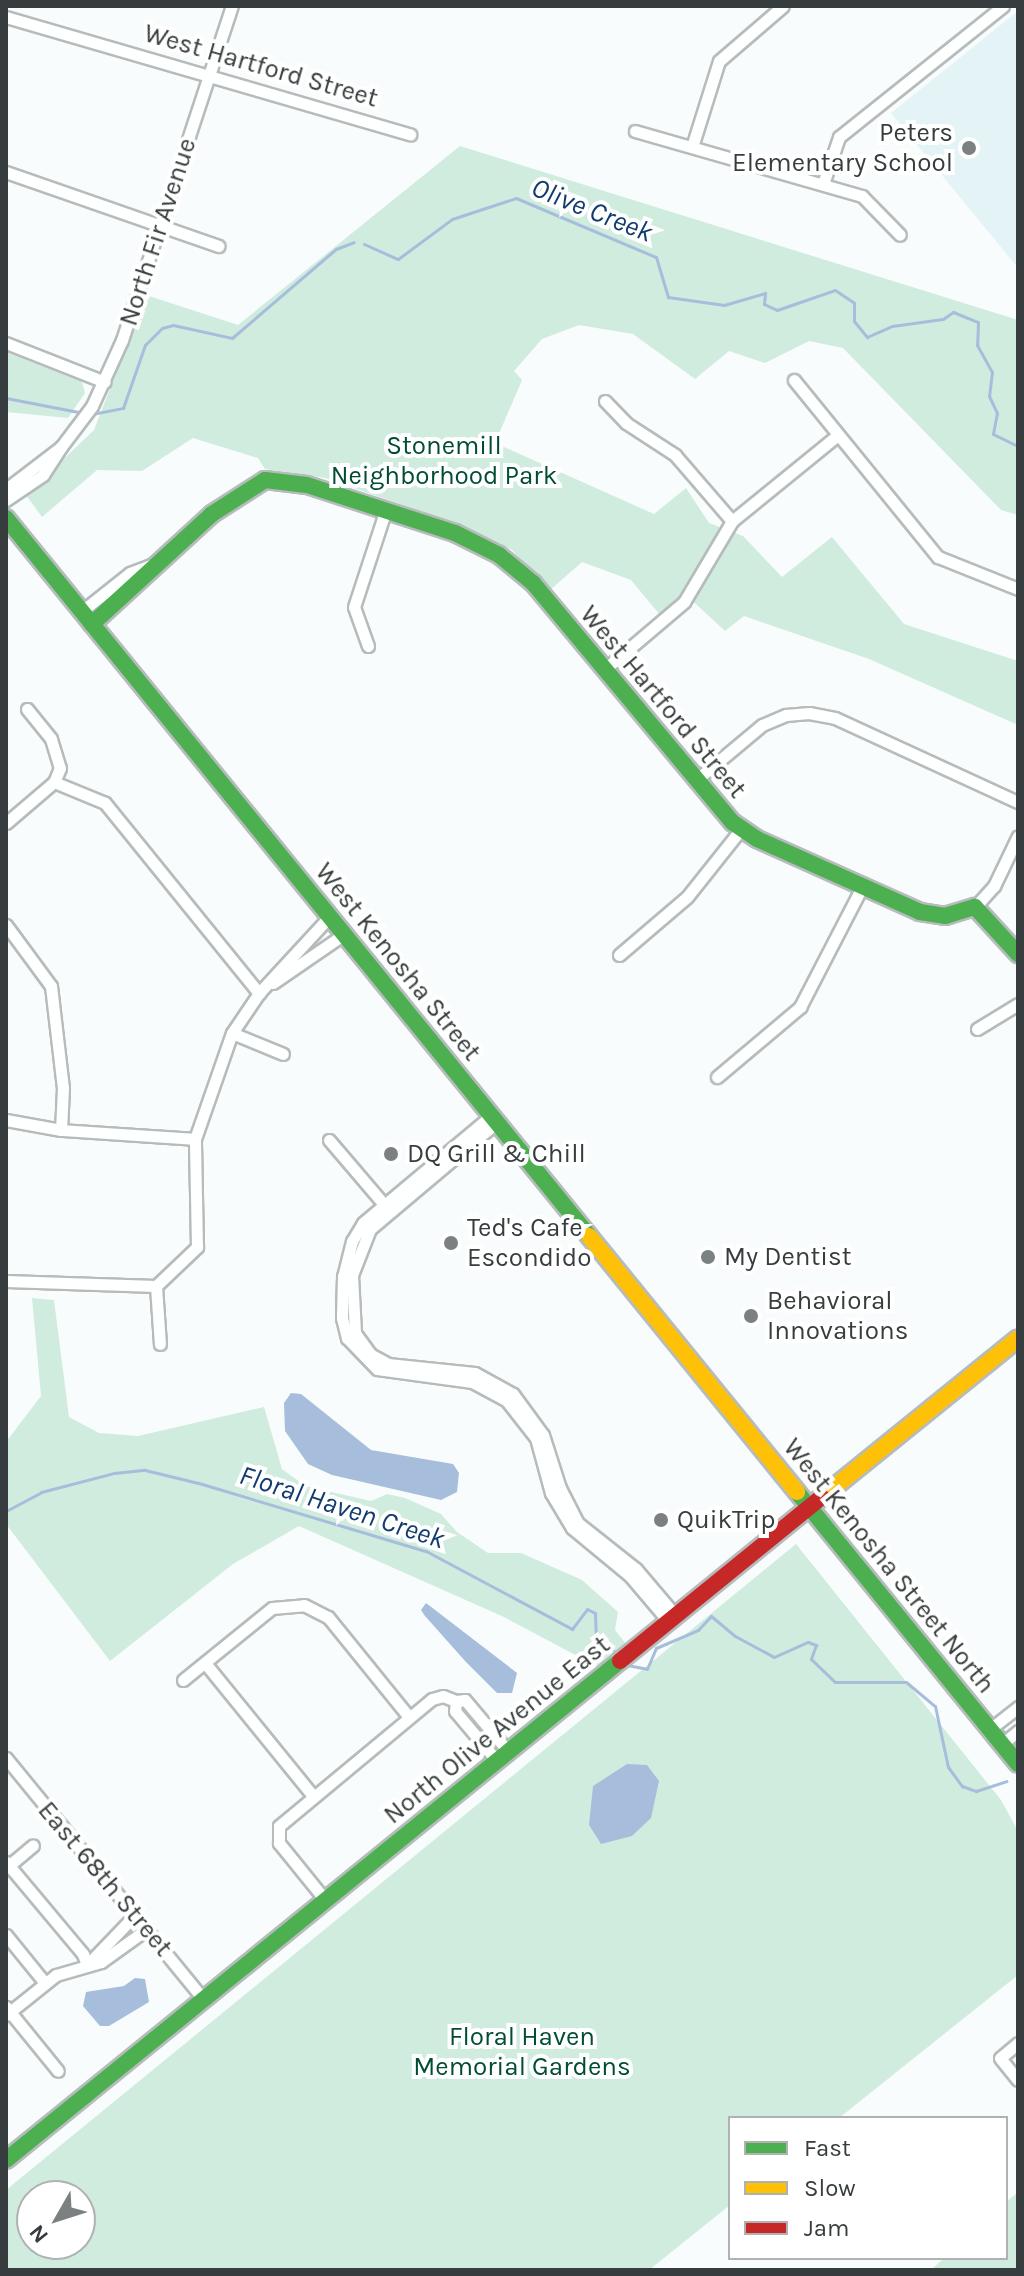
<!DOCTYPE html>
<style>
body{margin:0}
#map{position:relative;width:1024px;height:2276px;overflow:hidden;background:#f8fcfd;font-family:Karla,sans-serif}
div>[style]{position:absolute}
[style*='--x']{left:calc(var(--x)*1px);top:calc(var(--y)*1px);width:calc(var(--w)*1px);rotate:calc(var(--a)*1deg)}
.built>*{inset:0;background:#e4f3f6}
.green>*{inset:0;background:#d0ecdf}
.water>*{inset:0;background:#a6bddb}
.stream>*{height:3px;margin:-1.5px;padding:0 1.5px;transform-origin:1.5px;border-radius:1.5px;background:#a6bddb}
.roads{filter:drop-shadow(2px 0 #b6bbbc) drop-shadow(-2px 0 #b6bbbc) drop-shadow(0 2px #b6bbbc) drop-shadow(0 -2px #b6bbbc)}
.street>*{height:11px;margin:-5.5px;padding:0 5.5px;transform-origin:5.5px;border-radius:5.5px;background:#feffff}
.fast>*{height:16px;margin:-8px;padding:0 8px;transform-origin:8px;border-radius:8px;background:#4caf50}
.slow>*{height:16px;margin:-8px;padding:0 8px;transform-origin:8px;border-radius:8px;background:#ffc107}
.jam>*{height:16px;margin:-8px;padding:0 8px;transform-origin:8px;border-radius:8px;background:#c62828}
.dots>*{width:22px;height:22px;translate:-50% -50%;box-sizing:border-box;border:4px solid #fff;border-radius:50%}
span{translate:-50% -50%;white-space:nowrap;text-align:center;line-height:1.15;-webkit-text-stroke:8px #fff;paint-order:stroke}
.street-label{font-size:26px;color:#373d3e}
.poi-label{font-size:26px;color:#373d3e}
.right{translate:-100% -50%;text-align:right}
.left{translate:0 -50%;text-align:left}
.park-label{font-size:26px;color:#004d33}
.water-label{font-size:28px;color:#123c70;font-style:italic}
.frame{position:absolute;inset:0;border:8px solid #373d3e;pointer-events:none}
.legend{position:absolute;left:728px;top:2116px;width:280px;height:144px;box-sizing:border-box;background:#fff;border:2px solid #afb1b2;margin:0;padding:10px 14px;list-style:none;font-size:24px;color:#373d3e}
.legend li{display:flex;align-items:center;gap:16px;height:40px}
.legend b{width:40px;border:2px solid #afb1b2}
.north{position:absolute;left:16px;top:2180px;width:80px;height:80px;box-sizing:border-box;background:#fff;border:2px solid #afb1b2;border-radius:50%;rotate:231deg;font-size:22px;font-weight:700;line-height:32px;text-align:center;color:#373d3e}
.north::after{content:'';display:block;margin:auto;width:28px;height:36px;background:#7b8081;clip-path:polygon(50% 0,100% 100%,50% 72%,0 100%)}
</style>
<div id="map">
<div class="built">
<i style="clip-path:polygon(1018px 11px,1018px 268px,891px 113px)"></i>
</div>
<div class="green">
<i style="clip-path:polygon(460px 146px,1018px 320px,1018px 515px,1001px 510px,843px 348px,809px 341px,765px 363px,729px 351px,695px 379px,633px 334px,579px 325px,542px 339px,514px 371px,522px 380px,495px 443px,654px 514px,686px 488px,709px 523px,743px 536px,782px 577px,832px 537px,904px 624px,1018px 661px,1018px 725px,869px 659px,744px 616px,725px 631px,684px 593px,660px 615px,631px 580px,582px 562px,549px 591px,512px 550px,466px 527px,325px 478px,265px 469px,258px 458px,193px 438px,142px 471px,97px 470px,42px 517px,26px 495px,94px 430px,146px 295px,238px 325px)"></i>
<i style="clip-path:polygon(6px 352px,82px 382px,85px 393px,68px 418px,6px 412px)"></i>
<i style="clip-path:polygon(32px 1298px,54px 1300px,69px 1417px,99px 1433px,138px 1436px,264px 1407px,282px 1469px,305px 1486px,371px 1501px,387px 1494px,405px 1498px,441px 1514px,457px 1532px,488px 1553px,521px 1553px,582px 1580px,618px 1612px,615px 1630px,626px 1644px,598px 1667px,504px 1617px,299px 1526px,233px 1564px,110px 1661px,6px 1524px,6px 1442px,41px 1396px)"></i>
<i style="clip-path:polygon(evenodd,796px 1544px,1001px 1800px,1018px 1831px,1018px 1975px,839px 2118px,730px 2118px,730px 2205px,649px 2270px,6px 2270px,6px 2190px,796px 1544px,32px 2196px,80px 2196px,80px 2244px,32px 2244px,32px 2196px)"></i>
<i style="clip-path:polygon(1018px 2192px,1018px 2270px,931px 2270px,944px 2258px,1006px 2258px,1006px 2202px)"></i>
</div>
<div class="water">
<i style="clip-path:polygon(291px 1393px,301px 1394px,371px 1450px,453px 1464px,459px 1473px,457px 1492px,441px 1500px,332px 1475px,308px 1464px,285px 1431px,284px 1403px)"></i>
<i style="clip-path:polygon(426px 1603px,517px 1673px,512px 1693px,497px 1693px,466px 1662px,425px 1616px,421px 1610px)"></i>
<i style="clip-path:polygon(627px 1764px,647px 1765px,659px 1781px,651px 1818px,632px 1836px,601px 1844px,589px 1825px,593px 1786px)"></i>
<i style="clip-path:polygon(135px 1978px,145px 1979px,149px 2002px,109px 2026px,100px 2026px,83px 2006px,86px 1992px,124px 1986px)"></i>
</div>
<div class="stream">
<i style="--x:364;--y:244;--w:37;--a:24"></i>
<i style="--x:398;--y:259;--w:67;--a:-36.5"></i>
<i style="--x:452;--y:219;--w:67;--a:-18.2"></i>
<i style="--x:516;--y:198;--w:152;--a:22.9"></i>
<i style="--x:656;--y:257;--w:42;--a:73.3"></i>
<i style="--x:668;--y:297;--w:57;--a:8.1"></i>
<i style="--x:724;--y:305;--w:43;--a:-16.3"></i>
<i style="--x:765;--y:293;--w:11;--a:95"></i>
<i style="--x:764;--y:304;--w:14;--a:25"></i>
<i style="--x:777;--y:310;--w:61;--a:-19"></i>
<i style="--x:835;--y:290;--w:23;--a:34"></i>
<i style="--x:854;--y:303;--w:18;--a:90"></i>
<i style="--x:854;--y:321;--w:21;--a:51"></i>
<i style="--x:867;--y:337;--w:27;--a:-24"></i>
<i style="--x:892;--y:326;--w:51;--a:-7.8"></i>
<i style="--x:943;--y:319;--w:12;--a:-35"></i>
<i style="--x:953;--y:312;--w:27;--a:22"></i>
<i style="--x:978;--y:322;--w:23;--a:92"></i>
<i style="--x:977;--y:345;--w:31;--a:61"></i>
<i style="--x:992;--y:372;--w:24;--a:97"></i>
<i style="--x:989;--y:396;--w:19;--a:65"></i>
<i style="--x:997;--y:413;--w:21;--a:101"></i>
<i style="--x:993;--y:434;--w:28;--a:26"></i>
<i style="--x:6;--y:398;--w:79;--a:10.9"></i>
<i style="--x:92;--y:414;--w:32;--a:-11"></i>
<i style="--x:123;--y:408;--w:67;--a:-70.8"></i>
<i style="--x:145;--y:345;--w:24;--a:-45"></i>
<i style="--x:162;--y:328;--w:11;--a:-15"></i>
<i style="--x:173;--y:325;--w:60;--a:12.4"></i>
<i style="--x:232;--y:338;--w:137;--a:-40.6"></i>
<i style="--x:336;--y:249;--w:19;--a:-21"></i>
<i style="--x:6;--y:1511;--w:40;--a:-28"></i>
<i style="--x:41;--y:1492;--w:75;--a:-14.6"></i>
<i style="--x:114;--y:1473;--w:31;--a:-6"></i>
<i style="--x:145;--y:1470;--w:59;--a:13.8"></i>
<i style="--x:202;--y:1484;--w:234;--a:16.7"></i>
<i style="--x:426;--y:1551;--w:166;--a:28.1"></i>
<i style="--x:572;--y:1629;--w:25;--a:-53"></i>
<i style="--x:587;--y:1609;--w:9;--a:27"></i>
<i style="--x:595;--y:1613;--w:26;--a:88"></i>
<i style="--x:596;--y:1639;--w:27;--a:34"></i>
<i style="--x:627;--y:1665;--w:20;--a:11"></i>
<i style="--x:647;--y:1669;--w:23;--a:-67"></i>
<i style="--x:656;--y:1648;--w:46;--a:-23.2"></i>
<i style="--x:698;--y:1630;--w:19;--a:-47"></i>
<i style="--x:711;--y:1616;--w:31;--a:40"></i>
<i style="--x:735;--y:1636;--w:44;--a:28.3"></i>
<i style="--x:774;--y:1657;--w:37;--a:-24"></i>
<i style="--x:808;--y:1642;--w:9;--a:21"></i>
<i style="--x:816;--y:1645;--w:15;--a:110"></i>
<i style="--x:811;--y:1659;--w:33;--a:44"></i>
<i style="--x:835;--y:1682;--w:71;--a:0"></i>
<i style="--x:906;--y:1682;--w:38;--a:40"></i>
<i style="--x:935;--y:1706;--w:62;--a:78"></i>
<i style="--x:948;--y:1767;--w:24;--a:54"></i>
<i style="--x:962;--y:1786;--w:15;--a:20"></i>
<i style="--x:976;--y:1791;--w:32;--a:-18"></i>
</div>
<div class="roads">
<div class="street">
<i style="--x:6;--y:17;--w:421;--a:16.2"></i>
<i style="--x:635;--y:131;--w:236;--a:16"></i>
<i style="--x:862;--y:196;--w:54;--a:45.7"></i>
<i style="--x:692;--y:147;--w:90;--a:-72.6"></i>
<i style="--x:719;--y:61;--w:84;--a:-40.7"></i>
<i style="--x:6;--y:172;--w:225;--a:19.2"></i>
<i style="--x:823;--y:184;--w:50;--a:-71.2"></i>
<i style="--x:839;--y:137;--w:210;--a:-38.6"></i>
<i style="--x:6;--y:343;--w:106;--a:21.5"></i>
<i style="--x:794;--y:380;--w:228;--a:50.9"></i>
<i style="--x:938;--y:557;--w:86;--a:21.8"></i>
<i style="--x:605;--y:401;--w:30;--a:46"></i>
<i style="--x:626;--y:423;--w:59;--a:33.1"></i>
<i style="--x:675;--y:455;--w:87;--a:49.2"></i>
<i style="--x:61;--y:447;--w:51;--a:-52.9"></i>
<i style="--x:92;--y:406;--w:72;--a:-65.6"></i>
<i style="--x:122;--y:340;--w:352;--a:-71.8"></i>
<i style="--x:6;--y:489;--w:69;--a:-37.4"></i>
<i style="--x:61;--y:447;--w:33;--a:123"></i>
<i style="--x:43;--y:475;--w:45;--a:146"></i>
<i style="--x:82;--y:611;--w:61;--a:-38.4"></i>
<i style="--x:130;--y:573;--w:22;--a:-21"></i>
<i style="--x:368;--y:646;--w:41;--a:-109.7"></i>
<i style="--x:354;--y:607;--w:100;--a:-71.9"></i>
<i style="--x:605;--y:669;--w:104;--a:-40.3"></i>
<i style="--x:684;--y:602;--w:94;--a:-59.3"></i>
<i style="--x:732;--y:521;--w:136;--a:-39.1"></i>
<i style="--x:27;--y:709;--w:38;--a:51"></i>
<i style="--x:51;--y:739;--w:30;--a:73"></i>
<i style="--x:60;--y:768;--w:15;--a:113"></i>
<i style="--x:54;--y:782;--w:55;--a:22.4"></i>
<i style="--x:105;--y:803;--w:245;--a:51"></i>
<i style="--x:695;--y:781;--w:87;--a:-39.9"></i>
<i style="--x:762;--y:725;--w:26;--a:-23"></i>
<i style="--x:786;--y:715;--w:23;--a:-5"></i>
<i style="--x:809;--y:713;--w:26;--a:11"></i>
<i style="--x:835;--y:718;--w:201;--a:24.7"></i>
<i style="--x:6;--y:823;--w:63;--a:-40.5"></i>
<i style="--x:975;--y:907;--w:28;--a:-48"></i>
<i style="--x:994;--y:886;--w:55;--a:-64.4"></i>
<i style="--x:6;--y:925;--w:76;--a:53.6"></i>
<i style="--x:51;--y:986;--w:103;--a:83.3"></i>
<i style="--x:63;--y:1088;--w:42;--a:92.7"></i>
<i style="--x:619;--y:955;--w:89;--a:-40.5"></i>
<i style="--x:687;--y:897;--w:87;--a:-51.5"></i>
<i style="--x:273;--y:983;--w:86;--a:-34.6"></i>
<i style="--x:977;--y:1029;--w:48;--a:-31.4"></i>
<i style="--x:232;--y:1033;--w:55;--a:22.4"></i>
<i style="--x:717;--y:1077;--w:109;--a:-40.1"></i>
<i style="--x:800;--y:1007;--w:135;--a:-62.7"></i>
<i style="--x:492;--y:1115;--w:168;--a:140.1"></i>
<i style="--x:363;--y:1223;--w:21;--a:121"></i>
<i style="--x:352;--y:1241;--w:36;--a:104"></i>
<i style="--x:343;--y:1276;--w:42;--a:91.4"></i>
<i style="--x:342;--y:1318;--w:21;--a:76"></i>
<i style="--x:347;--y:1338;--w:43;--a:45.9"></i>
<i style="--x:377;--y:1369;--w:96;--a:7.8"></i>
<i style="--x:472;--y:1382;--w:40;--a:28"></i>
<i style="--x:507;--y:1401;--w:47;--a:51.9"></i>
<i style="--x:536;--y:1438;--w:57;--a:74.7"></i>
<i style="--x:551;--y:1493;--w:41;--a:59"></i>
<i style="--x:572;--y:1528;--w:75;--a:39.6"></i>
<i style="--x:630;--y:1576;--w:59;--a:49.8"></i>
<i style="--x:6;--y:1120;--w:56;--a:10.3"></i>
<i style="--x:61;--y:1130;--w:134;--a:3.8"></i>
<i style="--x:497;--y:1122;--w:166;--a:139.9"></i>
<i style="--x:370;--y:1229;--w:49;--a:111.4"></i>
<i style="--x:352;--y:1275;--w:58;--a:87"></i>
<i style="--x:355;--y:1333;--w:26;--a:54"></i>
<i style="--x:370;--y:1354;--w:21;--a:29"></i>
<i style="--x:388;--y:1364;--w:87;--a:5.9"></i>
<i style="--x:475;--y:1373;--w:43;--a:28.9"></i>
<i style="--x:513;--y:1394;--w:51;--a:53.8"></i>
<i style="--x:543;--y:1435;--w:56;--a:72.2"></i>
<i style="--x:560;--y:1488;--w:39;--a:63"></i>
<i style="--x:578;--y:1523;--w:74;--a:38.4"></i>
<i style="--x:636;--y:1569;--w:60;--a:49.7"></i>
<i style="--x:329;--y:1140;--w:91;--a:49.5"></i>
<i style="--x:6;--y:1281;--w:150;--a:1.9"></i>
<i style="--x:156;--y:1286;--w:57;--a:-43.6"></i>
<i style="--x:197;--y:1247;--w:108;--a:-91.1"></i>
<i style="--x:195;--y:1139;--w:112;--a:-70.8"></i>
<i style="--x:232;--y:1033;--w:48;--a:-56"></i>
<i style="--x:259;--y:993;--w:105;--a:-47.3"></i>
<i style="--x:156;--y:1286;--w:58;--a:86.1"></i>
<i style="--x:205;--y:1663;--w:171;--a:50.9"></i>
<i style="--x:183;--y:1680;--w:114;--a:-39"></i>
<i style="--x:272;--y:1608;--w:32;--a:-5"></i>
<i style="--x:304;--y:1605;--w:27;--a:27"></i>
<i style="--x:328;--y:1617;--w:129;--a:51"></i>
<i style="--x:990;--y:1729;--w:36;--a:-38"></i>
<i style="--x:1002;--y:1744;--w:21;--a:-39"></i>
<i style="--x:6;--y:1758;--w:313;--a:50.7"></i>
<i style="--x:497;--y:1761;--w:65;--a:-130"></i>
<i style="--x:455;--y:1711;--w:10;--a:-84"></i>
<i style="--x:456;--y:1701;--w:9;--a:-6"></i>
<i style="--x:465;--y:1700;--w:67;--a:49.9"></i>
<i style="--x:6;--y:1862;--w:120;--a:50.1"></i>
<i style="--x:83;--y:1954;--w:12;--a:70"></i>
<i style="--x:6;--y:1868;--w:35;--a:-40"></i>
<i style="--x:326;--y:1901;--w:75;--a:-129"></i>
<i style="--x:279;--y:1843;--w:17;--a:-90"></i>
<i style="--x:279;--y:1826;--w:199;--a:-39.7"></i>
<i style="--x:432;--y:1699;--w:11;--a:-15"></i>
<i style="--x:443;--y:1696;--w:14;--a:21"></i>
<i style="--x:6;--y:1935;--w:62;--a:50.9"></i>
<i style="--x:87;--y:1965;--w:69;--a:-46.2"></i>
<i style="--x:6;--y:2007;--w:82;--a:50.9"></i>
<i style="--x:6;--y:2015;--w:64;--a:-38.7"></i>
<i style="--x:56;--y:1975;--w:47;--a:-16.1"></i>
<i style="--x:101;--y:1962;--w:57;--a:-35.7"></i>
<i style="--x:1018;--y:2043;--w:23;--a:140"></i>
<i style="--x:1000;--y:2058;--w:28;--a:51"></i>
</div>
<div class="fast">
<i style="--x:6;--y:518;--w:925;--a:50.92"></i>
<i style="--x:92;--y:624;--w:163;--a:-42.5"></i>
<i style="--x:212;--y:514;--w:63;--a:-32.7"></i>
<i style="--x:265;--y:480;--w:42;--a:6.8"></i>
<i style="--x:307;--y:485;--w:156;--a:18"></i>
<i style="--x:455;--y:533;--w:49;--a:26.6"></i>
<i style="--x:499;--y:555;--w:44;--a:39.5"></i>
<i style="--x:533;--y:583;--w:311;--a:50.2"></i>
<i style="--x:732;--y:822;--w:30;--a:34"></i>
<i style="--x:757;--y:839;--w:179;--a:24.1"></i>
<i style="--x:920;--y:912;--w:25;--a:9"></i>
<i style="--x:945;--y:916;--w:31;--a:-17"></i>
<i style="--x:975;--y:907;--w:64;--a:47.5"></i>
<i style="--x:797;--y:1492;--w:350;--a:50.9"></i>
<i style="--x:6;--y:2160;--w:791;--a:-39.1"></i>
</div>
<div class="slow">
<i style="--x:589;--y:1236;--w:330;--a:50.9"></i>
<i style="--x:822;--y:1497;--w:252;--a:-39"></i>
</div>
<div class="jam">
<i style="--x:620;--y:1661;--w:260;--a:-39.1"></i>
</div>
</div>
<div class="dots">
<i style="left:969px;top:148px;background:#7b8081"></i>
<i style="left:391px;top:1154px;background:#7b8081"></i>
<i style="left:451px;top:1243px;background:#7b8081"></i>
<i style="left:708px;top:1257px;background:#7b8081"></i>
<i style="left:751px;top:1316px;background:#7b8081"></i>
<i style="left:661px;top:1520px;background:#7b8081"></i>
</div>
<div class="street-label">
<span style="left:261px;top:66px;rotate:16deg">West Hartford Street</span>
<span style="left:158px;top:232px;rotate:-72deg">North Fir Avenue</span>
<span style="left:663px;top:702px;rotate:50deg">West Hartford Street</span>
<span style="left:398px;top:962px;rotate:51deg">West Kenosha Street</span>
<span style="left:889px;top:1566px;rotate:51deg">West Kenosha Street North</span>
<span style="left:497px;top:1730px;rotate:-39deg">North Olive Avenue East</span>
<span style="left:105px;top:1879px;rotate:50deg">East 68th Street</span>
</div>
<div class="poi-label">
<span class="right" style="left:953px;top:148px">Peters<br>Elementary School</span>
<span class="left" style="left:407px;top:1154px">DQ Grill &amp; Chill</span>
<span class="left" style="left:467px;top:1243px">Ted's Cafe<br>Escondido</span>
<span class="left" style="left:724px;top:1257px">My Dentist</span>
<span class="left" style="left:767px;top:1316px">Behavioral<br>Innovations</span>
<span class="left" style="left:677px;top:1520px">QuikTrip</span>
</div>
<div class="park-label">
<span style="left:444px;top:461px">Stonemill<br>Neighborhood Park</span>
<span style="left:522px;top:2052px">Floral Haven<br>Memorial Gardens</span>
</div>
<div class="water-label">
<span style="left:592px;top:210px;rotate:22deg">Olive Creek</span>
<span style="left:342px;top:1507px;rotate:18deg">Floral Haven Creek</span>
</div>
<div class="frame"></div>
<ul class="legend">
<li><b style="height:10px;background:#4caf50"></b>Fast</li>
<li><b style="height:10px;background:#ffc107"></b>Slow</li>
<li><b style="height:10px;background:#c62828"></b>Jam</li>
</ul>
<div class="north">N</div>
</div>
